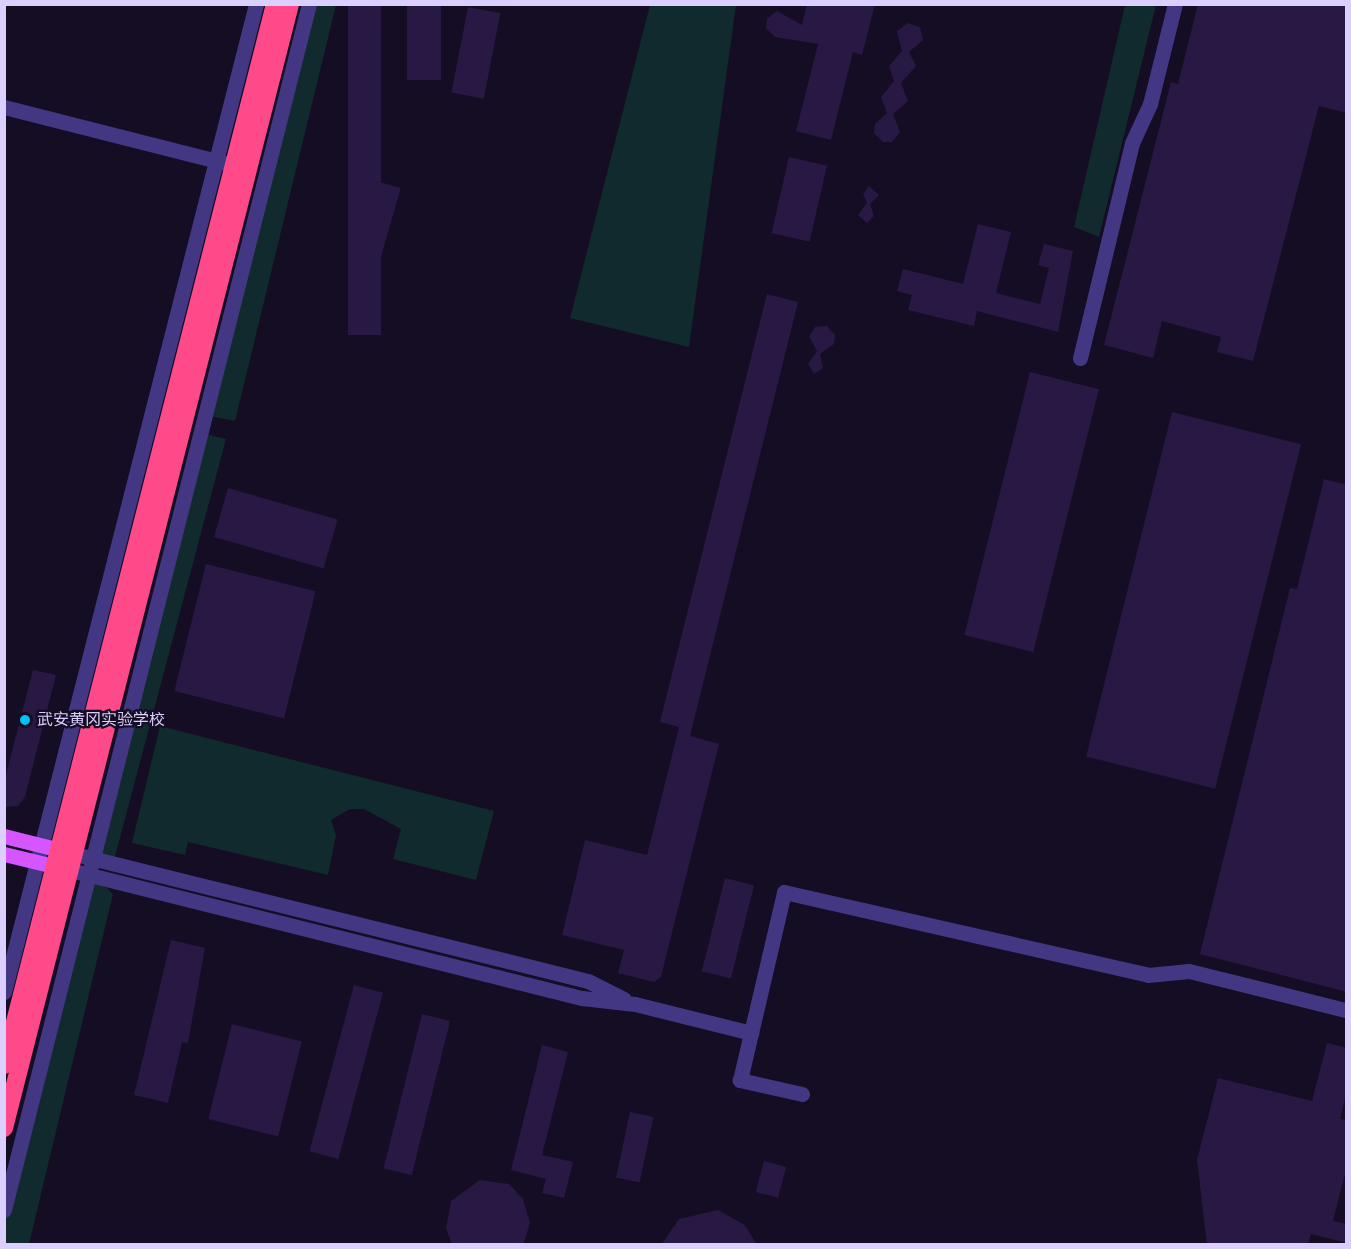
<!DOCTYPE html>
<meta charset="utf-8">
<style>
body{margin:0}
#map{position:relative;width:1351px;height:1249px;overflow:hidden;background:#140d23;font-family:Rubik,"Noto Sans SC",sans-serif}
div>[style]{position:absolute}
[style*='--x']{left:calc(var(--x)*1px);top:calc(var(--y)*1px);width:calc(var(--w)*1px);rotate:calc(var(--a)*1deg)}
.green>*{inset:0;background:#102a2d}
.building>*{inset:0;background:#271944;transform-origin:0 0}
.minor>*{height:15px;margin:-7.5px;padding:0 7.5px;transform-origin:7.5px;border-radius:7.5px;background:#433783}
.major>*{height:15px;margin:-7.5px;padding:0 7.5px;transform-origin:7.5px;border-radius:7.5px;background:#d556ff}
.highway>*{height:18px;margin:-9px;padding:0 9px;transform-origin:9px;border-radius:9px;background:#ff4a8a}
.dots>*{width:16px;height:16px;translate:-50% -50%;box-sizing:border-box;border:3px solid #140d23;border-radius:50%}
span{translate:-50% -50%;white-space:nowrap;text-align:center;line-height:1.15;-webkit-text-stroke:4.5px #140d23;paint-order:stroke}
.poi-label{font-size:16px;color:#dacfff}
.left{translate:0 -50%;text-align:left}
.frame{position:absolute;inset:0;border:6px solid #dacfff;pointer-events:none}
</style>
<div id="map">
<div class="green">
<i style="clip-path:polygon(309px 5px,336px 5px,235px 421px,205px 415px)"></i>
<i style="clip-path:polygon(650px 5px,736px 5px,689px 347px,570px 318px)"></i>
<i style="clip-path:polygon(1125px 5px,1156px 5px,1099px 237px,1074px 227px)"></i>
<i style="clip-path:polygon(201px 433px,226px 439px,113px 864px,95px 848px)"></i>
<i style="clip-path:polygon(160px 726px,494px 811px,476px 880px,393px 859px,401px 829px,364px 809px,350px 809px,331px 820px,336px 835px,328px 875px,188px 842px,185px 855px,132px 843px)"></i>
<i style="clip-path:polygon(96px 877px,113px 894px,29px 1244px,5px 1244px,5px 1214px,84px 887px)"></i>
</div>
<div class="building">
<i style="left:348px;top:4px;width:33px;height:331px"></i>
<i style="left:407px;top:4px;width:34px;height:76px"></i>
<i style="clip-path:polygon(807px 4px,875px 4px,862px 55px,853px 52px,831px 140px,796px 131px,818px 44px,775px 37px,766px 28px,767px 19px,777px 11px,802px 25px)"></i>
<i style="clip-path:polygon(1198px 4px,1347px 4px,1347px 113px,1319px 106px,1253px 361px,1217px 352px,1221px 337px,1162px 321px,1153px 358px,1104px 345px,1171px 82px,1178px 84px)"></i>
<i style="left:468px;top:7px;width:33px;height:87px;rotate:11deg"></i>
<i style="clip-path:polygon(908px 23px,920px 27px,923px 40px,909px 52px,916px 66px,901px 83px,908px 101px,893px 114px,900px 132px,892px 142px,883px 142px,874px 133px,875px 124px,887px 113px,881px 97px,894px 81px,889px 66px,902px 51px,897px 31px)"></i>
<i style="left:789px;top:157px;width:39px;height:78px;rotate:13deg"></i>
<i style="left:369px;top:179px;width:33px;height:73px;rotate:16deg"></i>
<i style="clip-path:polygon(869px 186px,879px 195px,870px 204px,874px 216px,867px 223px,858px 215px,867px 203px,863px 194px)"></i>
<i style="clip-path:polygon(978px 224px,1011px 232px,996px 293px,1040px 304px,1049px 268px,1038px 265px,1044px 244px,1073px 251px,1058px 332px,977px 311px,974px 326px,908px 310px,912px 295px,897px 291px,903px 269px,963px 284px)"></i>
<i style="clip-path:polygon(767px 294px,798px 302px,690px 736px,719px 744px,661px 977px,654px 982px,618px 973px,624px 950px,562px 935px,585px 840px,647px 855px,679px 727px,660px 722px)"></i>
<i style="clip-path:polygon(827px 326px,835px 335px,834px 344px,820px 354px,823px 368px,814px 374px,808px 364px,817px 351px,809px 336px,815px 327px)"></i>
<i style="left:1030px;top:372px;width:71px;height:271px;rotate:14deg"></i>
<i style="left:1172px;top:412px;width:133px;height:355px;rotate:14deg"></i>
<i style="clip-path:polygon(1324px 479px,1347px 485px,1347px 992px,1200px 954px,1290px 588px,1297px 589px)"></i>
<i style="left:228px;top:488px;width:114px;height:51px;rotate:16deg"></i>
<i style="left:206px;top:564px;width:113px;height:131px;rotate:14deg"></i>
<i style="clip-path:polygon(33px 670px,56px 675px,25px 797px,18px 806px,4px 807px,4px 782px)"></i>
<i style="left:725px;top:878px;width:30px;height:96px;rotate:14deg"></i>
<i style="clip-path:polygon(171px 940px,205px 948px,188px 1043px,182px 1042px,168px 1103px,134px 1095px)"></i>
<i style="left:354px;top:985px;width:30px;height:172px;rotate:15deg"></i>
<i style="left:422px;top:1014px;width:29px;height:159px;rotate:14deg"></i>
<i style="left:232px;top:1024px;width:72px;height:98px;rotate:14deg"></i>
<i style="clip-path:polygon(1327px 1043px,1347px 1048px,1347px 1091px,1340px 1119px,1347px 1120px,1347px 1166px,1333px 1221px,1347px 1224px,1347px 1243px,1311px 1234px,1308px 1245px,1207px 1245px,1197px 1160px,1218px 1078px,1312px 1101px)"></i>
<i style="clip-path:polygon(542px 1045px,568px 1052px,542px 1155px,573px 1162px,564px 1198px,542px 1193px,546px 1179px,511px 1170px)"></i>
<i style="left:630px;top:1112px;width:24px;height:67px;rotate:12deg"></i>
<i style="left:764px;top:1161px;width:23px;height:32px;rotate:15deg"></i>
<i style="clip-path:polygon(480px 1180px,509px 1184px,523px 1199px,530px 1223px,523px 1245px,452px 1245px,446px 1228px,451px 1201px)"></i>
<i style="clip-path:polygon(718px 1210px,745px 1225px,757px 1245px,661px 1245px,679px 1219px)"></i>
</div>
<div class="minor">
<i style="--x:4;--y:107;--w:229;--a:14.2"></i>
<i style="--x:1080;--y:358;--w:221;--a:-76.4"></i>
<i style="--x:1132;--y:143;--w:43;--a:-65.2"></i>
<i style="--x:1150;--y:104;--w:103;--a:-76"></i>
<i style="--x:83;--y:856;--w:520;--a:13.9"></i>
<i style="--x:588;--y:981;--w:40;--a:26.6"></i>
<i style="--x:78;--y:872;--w:520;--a:14.04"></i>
<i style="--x:582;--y:998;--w:53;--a:6.5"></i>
<i style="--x:635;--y:1004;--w:120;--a:14"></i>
<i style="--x:4;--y:992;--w:1020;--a:-75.69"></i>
<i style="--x:802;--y:1094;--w:64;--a:-167.3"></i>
<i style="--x:740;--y:1080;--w:193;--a:-76.8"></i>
<i style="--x:784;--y:892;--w:373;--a:12.8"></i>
<i style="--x:1148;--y:975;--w:41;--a:-5.6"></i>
<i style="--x:1189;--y:971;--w:162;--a:14"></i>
<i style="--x:4;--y:1210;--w:1244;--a:-75.81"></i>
</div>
<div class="major">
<i style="--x:4;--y:836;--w:66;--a:14"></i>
<i style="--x:4;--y:854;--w:64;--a:13.6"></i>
</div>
<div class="highway">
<i style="--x:4;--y:1065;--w:1095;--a:-75.67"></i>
<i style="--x:4;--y:1128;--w:1160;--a:-75.72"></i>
</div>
<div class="dots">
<i style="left:25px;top:720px;background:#00c2fa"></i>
</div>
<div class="poi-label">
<span class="left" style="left:37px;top:720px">武安黄冈实验学校</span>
</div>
<div class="frame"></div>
</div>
